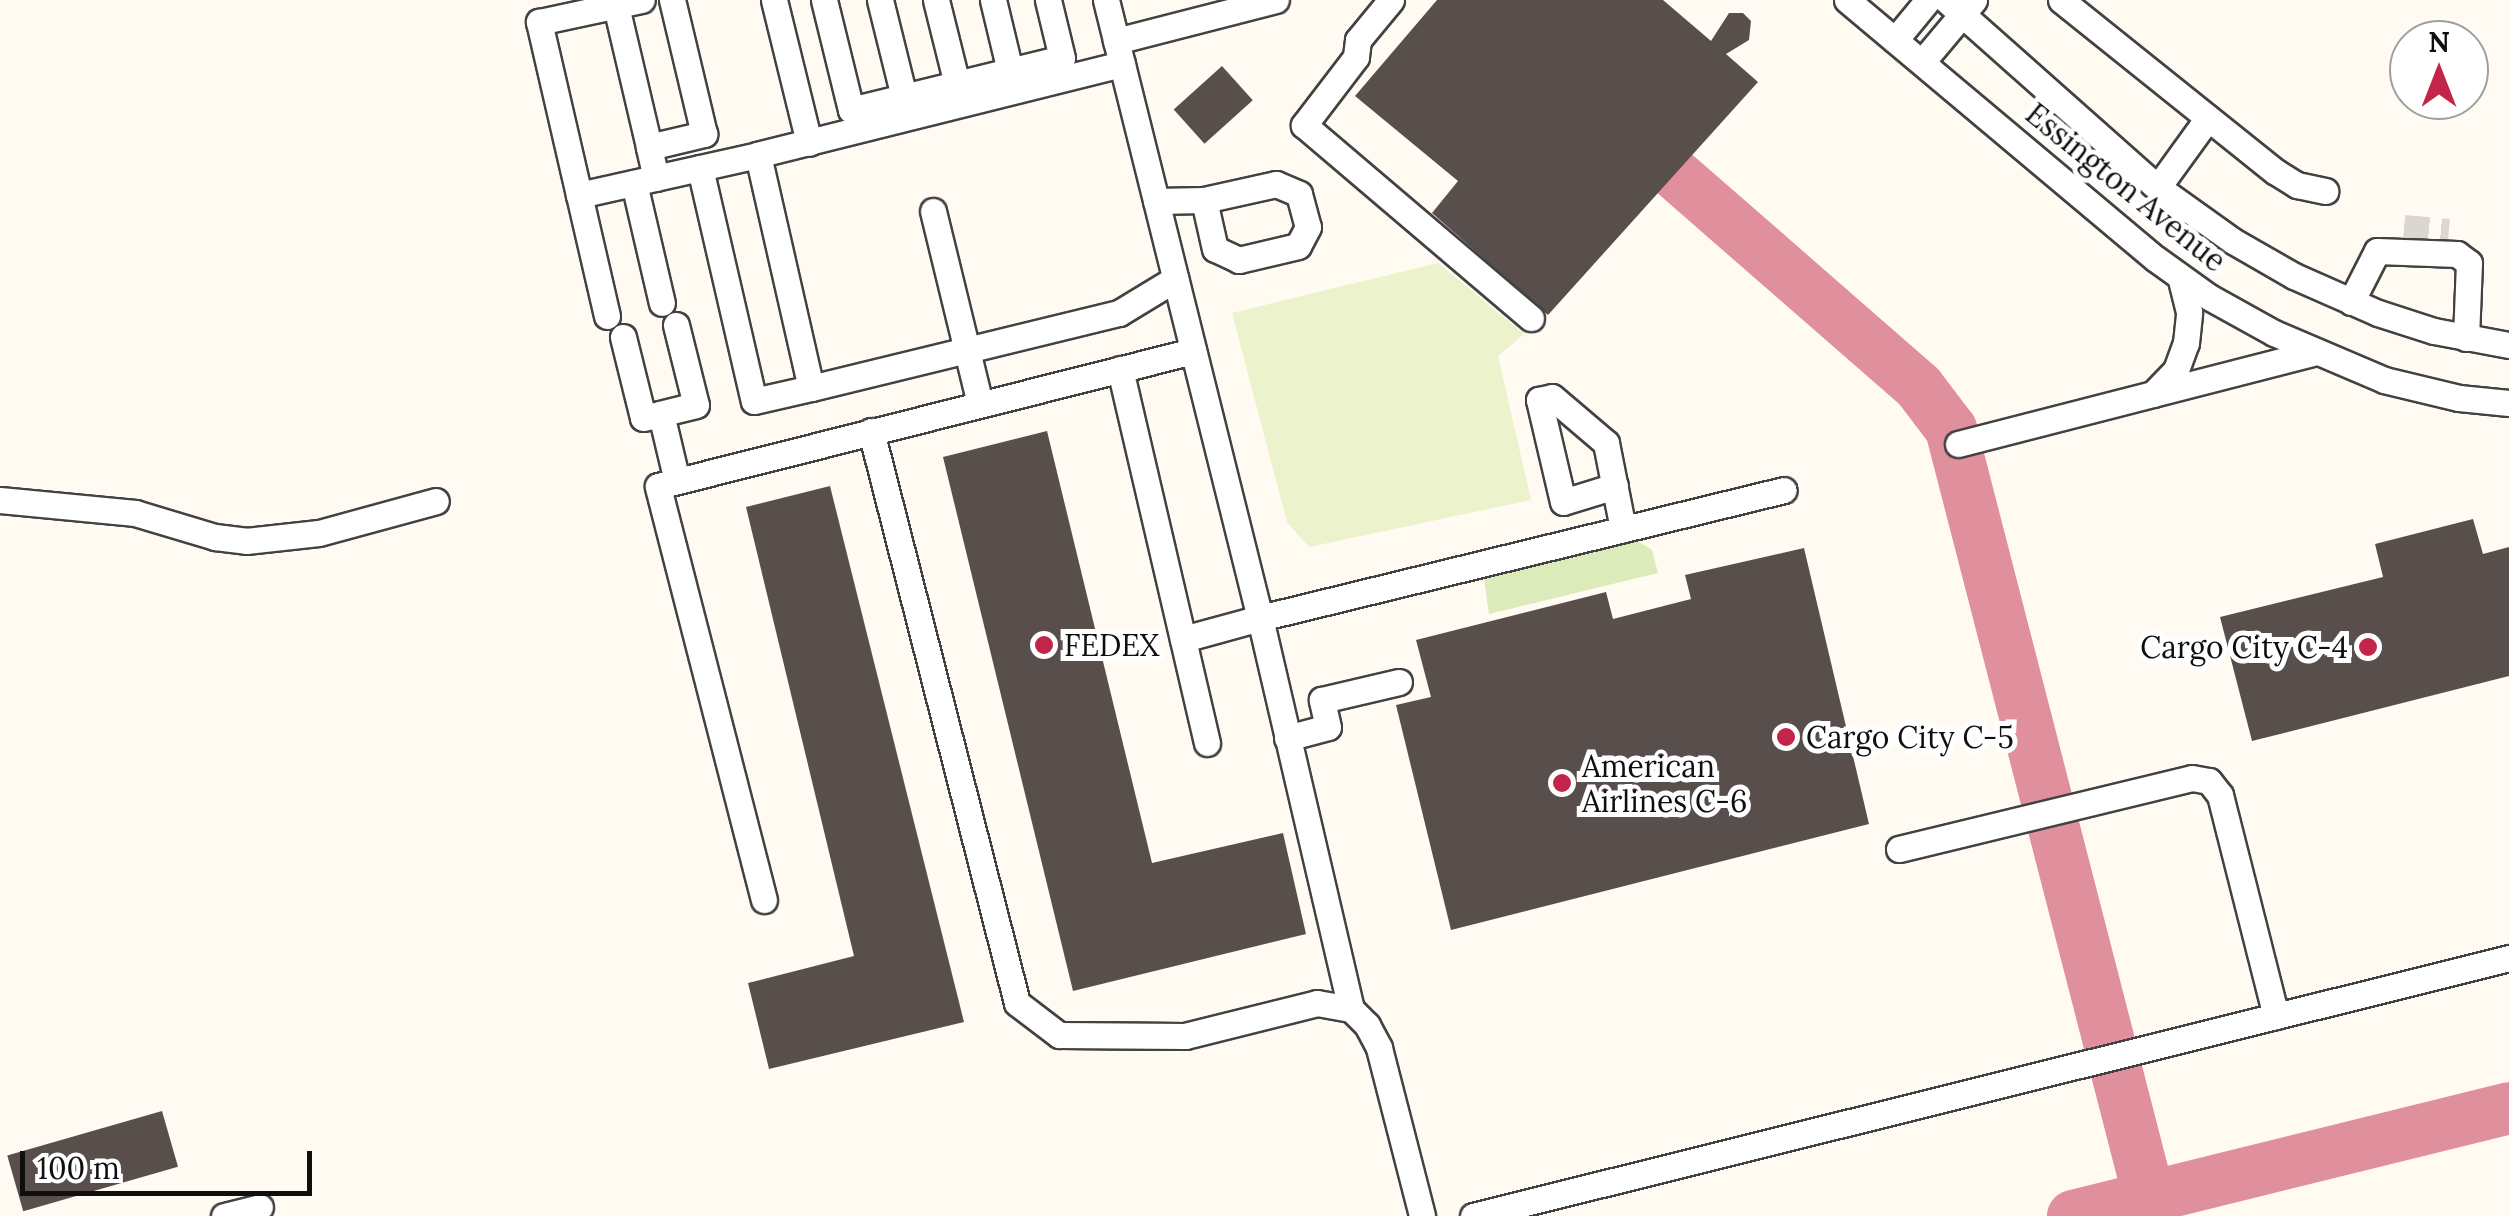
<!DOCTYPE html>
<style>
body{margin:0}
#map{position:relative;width:2509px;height:1216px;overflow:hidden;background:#fffaf2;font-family:Lora,serif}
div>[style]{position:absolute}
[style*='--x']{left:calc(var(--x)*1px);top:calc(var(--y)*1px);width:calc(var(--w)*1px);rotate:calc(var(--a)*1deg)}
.green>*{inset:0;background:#dcebba}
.pitch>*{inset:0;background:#ebf2cc}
.taxiway>*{height:52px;margin:-26px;padding:0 26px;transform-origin:26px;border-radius:26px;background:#e0909c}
.building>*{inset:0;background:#584e4c;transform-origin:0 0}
.minor-tunnel>*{height:25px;margin-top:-12.5px;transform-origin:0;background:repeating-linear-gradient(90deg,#dbd7d0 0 25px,transparent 0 37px)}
.roads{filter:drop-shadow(2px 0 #424242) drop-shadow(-2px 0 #424242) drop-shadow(0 2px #424242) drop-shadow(0 -2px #424242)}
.minor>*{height:25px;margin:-12.5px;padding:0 12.5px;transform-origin:12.5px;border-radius:12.5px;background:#fff}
.dots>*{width:28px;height:28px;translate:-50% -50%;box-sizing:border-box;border:5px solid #fff;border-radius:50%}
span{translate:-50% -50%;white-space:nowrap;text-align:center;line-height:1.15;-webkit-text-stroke:10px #fff;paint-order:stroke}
.street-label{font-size:30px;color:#0f0f0f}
.poi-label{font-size:30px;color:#0f0f0f}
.left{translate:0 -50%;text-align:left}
.right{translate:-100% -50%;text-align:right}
.north{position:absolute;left:2389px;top:20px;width:100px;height:100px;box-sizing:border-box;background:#fff;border:2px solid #9f9f9f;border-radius:50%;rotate:0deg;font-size:28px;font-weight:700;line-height:40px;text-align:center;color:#0f0f0f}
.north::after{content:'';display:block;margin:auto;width:35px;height:45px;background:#c22547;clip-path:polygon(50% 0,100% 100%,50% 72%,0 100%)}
.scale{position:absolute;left:20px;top:1151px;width:292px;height:45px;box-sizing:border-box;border:5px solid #0f0f0f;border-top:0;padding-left:12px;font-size:30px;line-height:35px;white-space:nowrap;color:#0f0f0f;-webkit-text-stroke:8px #fff;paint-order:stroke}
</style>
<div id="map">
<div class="green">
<i style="clip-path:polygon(1638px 541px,1652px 550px,1658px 573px,1489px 614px,1484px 579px)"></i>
</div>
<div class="pitch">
<i style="clip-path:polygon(1438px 263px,1524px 334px,1498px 356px,1531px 500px,1309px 547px,1287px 522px,1232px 313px)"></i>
</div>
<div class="taxiway">
<i style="--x:1675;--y:174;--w:324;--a:41.1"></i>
<i style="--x:1919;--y:387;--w:53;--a:52.7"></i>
<i style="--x:1951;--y:429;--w:813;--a:75.54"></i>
<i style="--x:2073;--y:1216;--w:449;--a:-13.9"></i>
</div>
<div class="building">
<i style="clip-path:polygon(1437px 0,1663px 0,1711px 41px,1729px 13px,1743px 13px,1751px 21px,1749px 40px,1726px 54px,1758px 82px,1548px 315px,1432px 213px,1458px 181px,1355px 96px)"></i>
<i style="left:1222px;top:66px;width:46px;height:65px;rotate:48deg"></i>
<i style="clip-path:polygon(1047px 431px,1152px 863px,1283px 833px,1306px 934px,1073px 991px,943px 457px)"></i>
<i style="clip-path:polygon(830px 486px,964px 1022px,769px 1069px,748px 983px,854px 956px,746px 507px)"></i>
<i style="clip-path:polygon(2473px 519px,2483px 554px,2509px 547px,2509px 676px,2252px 741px,2220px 617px,2383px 577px,2375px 544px)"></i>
<i style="clip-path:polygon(1804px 548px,1869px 824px,1451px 930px,1396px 705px,1431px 697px,1416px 640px,1606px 592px,1613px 619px,1691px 599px,1685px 575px)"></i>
<i style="left:162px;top:1111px;width:58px;height:161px;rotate:74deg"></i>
</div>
<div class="minor-tunnel">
<i style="--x:2404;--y:227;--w:45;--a:5.1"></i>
</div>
<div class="roads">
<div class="minor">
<i style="--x:774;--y:0;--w:147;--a:76.2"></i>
<i style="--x:824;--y:0;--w:113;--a:76.2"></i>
<i style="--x:851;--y:110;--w:217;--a:-13.8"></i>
<i style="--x:1062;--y:58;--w:60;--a:-103.6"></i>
<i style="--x:880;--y:0;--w:100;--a:76.1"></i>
<i style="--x:936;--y:0;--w:87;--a:76"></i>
<i style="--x:993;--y:0;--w:73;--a:76.5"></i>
<i style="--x:1106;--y:0;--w:637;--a:76.01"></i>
<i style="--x:1260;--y:618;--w:80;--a:164.7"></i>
<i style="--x:1391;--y:0;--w:52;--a:129.5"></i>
<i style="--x:1358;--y:40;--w:17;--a:97"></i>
<i style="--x:1356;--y:57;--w:86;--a:127.4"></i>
<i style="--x:1304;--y:125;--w:298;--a:40.4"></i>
<i style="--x:1847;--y:0;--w:403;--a:40"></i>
<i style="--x:2156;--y:259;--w:65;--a:35.6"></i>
<i style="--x:2209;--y:297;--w:74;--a:29"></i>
<i style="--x:2274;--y:333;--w:120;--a:23.1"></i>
<i style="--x:2384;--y:380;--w:77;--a:13.5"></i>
<i style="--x:2459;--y:398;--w:50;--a:5.7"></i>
<i style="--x:1946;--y:0;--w:277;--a:41.6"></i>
<i style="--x:2153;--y:184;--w:98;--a:35.5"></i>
<i style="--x:2233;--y:241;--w:70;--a:29.8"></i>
<i style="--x:2294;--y:276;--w:92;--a:23.8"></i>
<i style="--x:2378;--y:313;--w:59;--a:17.8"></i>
<i style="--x:2434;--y:331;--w:76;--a:10.6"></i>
<i style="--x:2061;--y:0;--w:275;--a:38.7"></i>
<i style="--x:2276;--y:172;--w:25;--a:32"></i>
<i style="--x:2297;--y:185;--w:29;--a:12"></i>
<i style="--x:616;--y:6;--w:145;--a:76.8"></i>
<i style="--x:1895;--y:40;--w:52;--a:-50.5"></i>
<i style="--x:1116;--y:41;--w:165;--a:-14.4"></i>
<i style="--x:1922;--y:62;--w:81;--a:-50"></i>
<i style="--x:1122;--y:64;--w:375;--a:166"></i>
<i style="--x:758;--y:155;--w:239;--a:77.2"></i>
<i style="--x:811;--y:388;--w:317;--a:-13.7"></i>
<i style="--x:1119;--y:313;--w:66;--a:-31.3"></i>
<i style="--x:700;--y:168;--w:239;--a:77"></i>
<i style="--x:754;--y:401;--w:58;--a:-12.8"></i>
<i style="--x:656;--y:178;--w:32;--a:-103"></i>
<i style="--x:649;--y:147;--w:57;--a:-13.3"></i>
<i style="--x:704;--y:134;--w:138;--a:-103.4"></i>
<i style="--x:634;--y:183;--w:123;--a:76.9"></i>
<i style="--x:2158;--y:187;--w:85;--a:-54.1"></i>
<i style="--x:579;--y:195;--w:178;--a:-103"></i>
<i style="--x:539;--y:22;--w:105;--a:-12.1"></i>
<i style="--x:1156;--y:201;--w:48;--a:-1.2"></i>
<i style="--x:1204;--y:200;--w:74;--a:-12.5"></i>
<i style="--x:1276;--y:184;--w:25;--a:23"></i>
<i style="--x:1299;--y:194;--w:34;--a:75"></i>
<i style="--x:1308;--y:227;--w:21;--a:118"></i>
<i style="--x:1298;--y:246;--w:61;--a:166.7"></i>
<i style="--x:1239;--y:260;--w:26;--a:-155"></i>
<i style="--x:1215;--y:249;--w:50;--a:-102.7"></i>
<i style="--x:933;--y:211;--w:199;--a:76.3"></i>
<i style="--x:2351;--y:302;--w:57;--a:-63"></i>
<i style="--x:2377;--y:251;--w:80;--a:2.1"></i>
<i style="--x:2457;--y:254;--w:15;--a:37"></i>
<i style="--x:2469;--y:263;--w:75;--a:92.3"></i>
<i style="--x:607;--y:316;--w:124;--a:-103"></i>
<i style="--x:579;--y:195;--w:183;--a:-12.6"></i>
<i style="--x:676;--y:325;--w:82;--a:76"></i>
<i style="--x:696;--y:405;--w:36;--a:166"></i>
<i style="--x:661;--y:414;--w:69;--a:76.6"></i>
<i style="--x:623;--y:337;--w:83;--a:76.1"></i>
<i style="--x:643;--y:418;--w:18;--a:-13"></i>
<i style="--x:1120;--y:369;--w:384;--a:76.9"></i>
<i style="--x:2153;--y:394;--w:33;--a:-46"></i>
<i style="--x:2176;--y:370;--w:29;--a:-70"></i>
<i style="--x:2186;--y:343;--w:31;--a:-84"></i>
<i style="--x:2189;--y:312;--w:34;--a:-104"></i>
<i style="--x:871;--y:431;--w:590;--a:75.68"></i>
<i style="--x:1017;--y:1003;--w:53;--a:37.3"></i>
<i style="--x:1059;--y:1035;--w:126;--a:0.5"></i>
<i style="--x:1185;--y:1036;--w:136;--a:-14"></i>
<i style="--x:1317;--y:1003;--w:35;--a:10"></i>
<i style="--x:1351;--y:1009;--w:23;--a:45"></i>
<i style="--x:1367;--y:1025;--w:26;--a:62"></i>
<i style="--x:1379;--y:1048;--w:173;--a:75.6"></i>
<i style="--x:1958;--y:444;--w:370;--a:-14.4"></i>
<i style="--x:1615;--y:486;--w:54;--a:162.9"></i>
<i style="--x:1563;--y:502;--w:105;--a:-103.2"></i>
<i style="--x:1539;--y:400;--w:13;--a:-13"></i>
<i style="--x:1552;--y:397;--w:71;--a:40.4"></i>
<i style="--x:1606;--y:443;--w:88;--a:78.8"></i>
<i style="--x:0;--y:500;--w:136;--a:5.5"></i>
<i style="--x:135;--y:513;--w:84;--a:16.7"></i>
<i style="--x:215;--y:537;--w:31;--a:7"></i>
<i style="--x:246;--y:541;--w:73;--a:-6.3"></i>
<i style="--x:319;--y:533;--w:121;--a:-15.3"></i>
<i style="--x:1287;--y:738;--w:42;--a:-15"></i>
<i style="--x:1328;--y:727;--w:28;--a:-103"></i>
<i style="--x:1322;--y:700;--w:79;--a:-13.2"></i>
<i style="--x:1899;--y:849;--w:301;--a:-13.6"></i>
<i style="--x:2192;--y:778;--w:17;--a:10"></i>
<i style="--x:2209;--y:781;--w:18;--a:52"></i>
<i style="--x:2220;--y:795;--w:228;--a:75.8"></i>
<i style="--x:764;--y:900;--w:427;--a:-104.4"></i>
<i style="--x:658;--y:486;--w:552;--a:-14.16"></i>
<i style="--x:1351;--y:1009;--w:401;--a:-103.1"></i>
<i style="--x:1260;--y:618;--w:539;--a:-13.73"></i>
<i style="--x:224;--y:1216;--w:37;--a:-14"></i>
<i style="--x:1473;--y:1216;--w:1068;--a:-13.98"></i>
</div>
</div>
<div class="dots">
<i style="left:1044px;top:645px;background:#c22547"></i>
<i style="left:2368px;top:647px;background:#c22547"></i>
<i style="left:1786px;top:737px;background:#c22547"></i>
<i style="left:1562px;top:783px;background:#c22547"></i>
</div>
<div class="street-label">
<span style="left:2126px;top:187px;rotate:39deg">Essington Avenue</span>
</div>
<div class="poi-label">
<span class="left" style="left:1064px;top:645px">FEDEX</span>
<span class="right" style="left:2348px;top:647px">Cargo City C-4</span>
<span class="left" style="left:1806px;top:737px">Cargo City C-5</span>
<span class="left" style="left:1582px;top:783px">American<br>Airlines C-6</span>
</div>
<div class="north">N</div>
<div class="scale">100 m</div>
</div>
